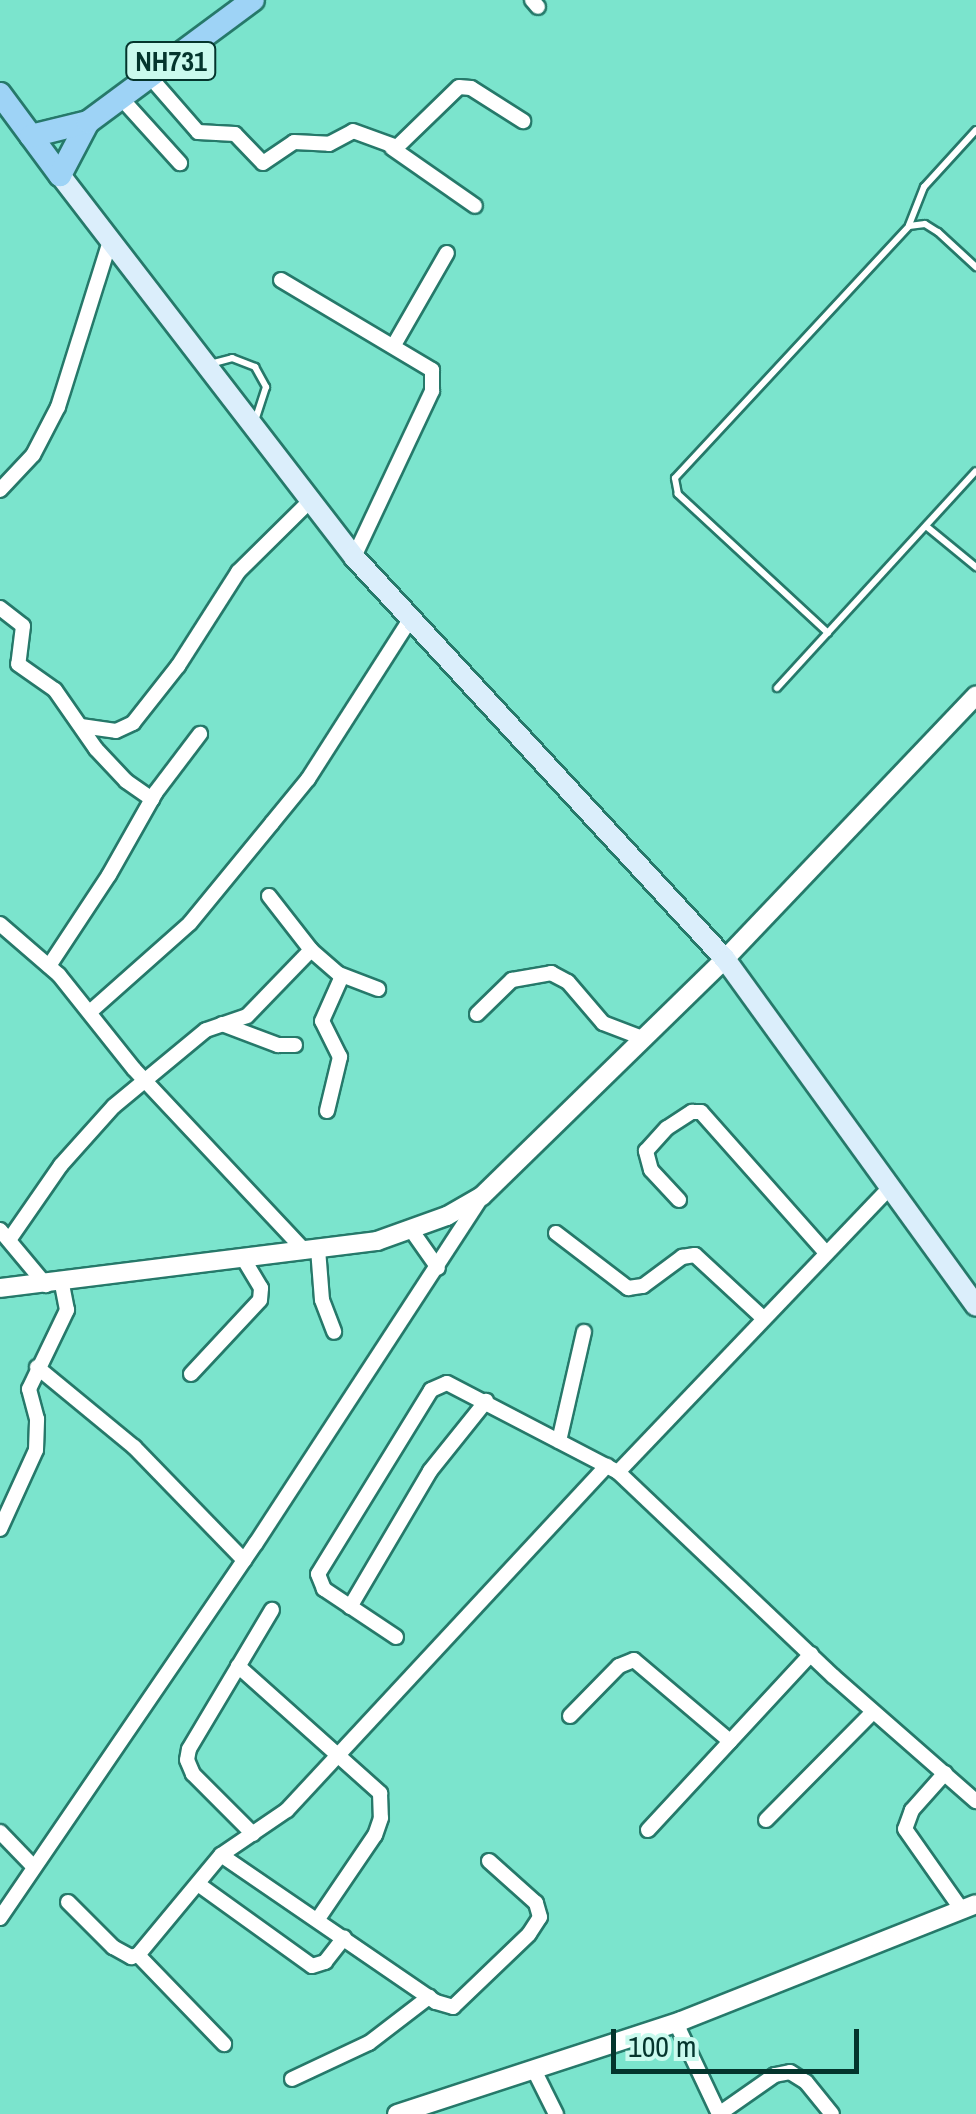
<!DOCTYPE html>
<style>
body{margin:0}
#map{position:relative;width:976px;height:2114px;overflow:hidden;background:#7be4cd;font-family:"Archivo Narrow",sans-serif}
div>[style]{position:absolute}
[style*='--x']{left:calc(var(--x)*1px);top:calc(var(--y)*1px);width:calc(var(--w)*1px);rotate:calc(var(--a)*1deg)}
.roads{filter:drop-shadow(2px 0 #26796a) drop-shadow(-2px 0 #26796a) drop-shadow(0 2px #26796a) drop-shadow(0 -2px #26796a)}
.service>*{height:6px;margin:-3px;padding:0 3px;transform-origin:3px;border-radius:3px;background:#fff}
.minor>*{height:14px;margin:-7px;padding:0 7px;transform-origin:7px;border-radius:7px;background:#fff}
.tertiary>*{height:18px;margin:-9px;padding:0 9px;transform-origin:9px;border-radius:9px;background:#fff}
.secondary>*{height:20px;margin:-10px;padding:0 10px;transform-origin:10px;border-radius:10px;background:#dbeefb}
.trunk>*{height:22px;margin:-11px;padding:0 11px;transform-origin:11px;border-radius:11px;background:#9ed3f6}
span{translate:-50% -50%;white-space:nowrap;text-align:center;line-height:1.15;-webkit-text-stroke:8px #cafaee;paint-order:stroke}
.shield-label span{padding:2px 8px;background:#cafaee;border:2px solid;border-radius:8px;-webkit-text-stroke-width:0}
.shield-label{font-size:28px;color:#04352d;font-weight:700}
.scale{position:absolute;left:611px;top:2029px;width:248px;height:45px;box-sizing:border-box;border:5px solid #04352d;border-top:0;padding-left:12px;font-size:30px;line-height:35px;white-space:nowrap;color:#04352d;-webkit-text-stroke:8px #cafaee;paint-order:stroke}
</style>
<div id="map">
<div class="roads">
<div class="service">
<i style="--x:909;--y:225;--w:41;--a:-68.5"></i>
<i style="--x:924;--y:187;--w:77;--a:-47.6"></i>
<i style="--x:210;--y:364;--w:23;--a:-15"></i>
<i style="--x:232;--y:358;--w:25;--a:21"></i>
<i style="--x:255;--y:367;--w:23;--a:61"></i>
<i style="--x:266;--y:387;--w:36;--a:108"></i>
<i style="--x:926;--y:526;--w:65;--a:39.4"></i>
<i style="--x:828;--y:633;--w:205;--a:-137.2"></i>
<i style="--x:678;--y:494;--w:16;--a:-101"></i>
<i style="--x:675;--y:478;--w:344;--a:-47.1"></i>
<i style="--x:909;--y:226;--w:16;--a:-7"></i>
<i style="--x:925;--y:224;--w:15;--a:32"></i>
<i style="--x:938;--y:232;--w:52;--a:42.6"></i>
<i style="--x:777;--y:688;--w:294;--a:-47.5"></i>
</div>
<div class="minor">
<i style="--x:532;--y:0;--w:9;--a:49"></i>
<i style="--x:150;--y:77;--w:73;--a:48.9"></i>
<i style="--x:198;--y:132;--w:37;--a:3"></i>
<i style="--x:235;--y:134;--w:40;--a:46"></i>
<i style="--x:263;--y:163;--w:37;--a:-34"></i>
<i style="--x:294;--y:142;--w:35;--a:3"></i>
<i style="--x:329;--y:144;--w:27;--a:-28"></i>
<i style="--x:353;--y:131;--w:47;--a:20"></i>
<i style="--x:397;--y:147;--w:86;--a:-44.1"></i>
<i style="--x:459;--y:87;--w:12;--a:5"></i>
<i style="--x:471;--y:88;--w:62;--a:32.4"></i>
<i style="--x:121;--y:98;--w:88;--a:47.8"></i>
<i style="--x:392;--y:148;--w:101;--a:34.9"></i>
<i style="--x:281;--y:280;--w:176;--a:30.8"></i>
<i style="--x:432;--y:370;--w:21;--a:90"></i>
<i style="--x:432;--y:391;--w:183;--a:115.2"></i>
<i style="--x:394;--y:345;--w:106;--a:-60.1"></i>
<i style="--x:0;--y:490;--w:48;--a:-46.7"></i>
<i style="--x:33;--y:455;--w:54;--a:-62.5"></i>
<i style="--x:58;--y:407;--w:174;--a:-72.6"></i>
<i style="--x:0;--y:608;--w:29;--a:38"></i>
<i style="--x:23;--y:626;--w:38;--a:97"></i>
<i style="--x:18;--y:664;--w:45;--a:35.1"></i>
<i style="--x:55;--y:690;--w:72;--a:55.2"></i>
<i style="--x:96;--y:749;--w:44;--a:46.8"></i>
<i style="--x:126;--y:781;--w:32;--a:35"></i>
<i style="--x:81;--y:726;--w:35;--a:8"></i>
<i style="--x:116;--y:731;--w:19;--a:-25"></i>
<i style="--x:133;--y:723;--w:73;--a:-51.7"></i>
<i style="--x:178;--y:666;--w:112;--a:-57.4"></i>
<i style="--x:238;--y:572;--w:101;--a:-44.6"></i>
<i style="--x:269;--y:896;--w:68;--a:52.1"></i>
<i style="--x:311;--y:950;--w:37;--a:41"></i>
<i style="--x:339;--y:974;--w:42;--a:21"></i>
<i style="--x:0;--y:924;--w:78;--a:40.8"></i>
<i style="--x:59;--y:975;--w:120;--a:51.4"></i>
<i style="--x:134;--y:1069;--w:250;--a:46.8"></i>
<i style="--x:49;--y:966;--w:109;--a:-56.6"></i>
<i style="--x:109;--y:875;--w:95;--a:-60.5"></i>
<i style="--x:156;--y:792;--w:73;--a:-52.8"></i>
<i style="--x:91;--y:1011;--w:132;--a:-41.6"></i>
<i style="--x:190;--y:923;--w:129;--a:-50.6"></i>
<i style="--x:272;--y:823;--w:57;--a:-50.7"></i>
<i style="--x:308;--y:779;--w:191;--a:-57.4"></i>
<i style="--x:477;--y:1014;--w:49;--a:-44.2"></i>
<i style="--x:512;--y:980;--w:40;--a:-10"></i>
<i style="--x:551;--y:973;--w:19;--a:28"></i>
<i style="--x:568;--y:982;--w:54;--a:49.5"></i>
<i style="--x:603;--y:1023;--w:42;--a:21"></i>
<i style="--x:222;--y:1024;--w:60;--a:20.6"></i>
<i style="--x:278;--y:1045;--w:17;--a:0"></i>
<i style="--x:327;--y:1111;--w:56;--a:-76.5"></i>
<i style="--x:340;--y:1057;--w:40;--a:-116.6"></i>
<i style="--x:322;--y:1021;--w:49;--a:-66"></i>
<i style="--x:679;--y:1200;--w:41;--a:-133"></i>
<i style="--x:651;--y:1170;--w:20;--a:-105"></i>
<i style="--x:646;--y:1151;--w:31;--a:-48"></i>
<i style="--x:667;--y:1128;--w:30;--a:-33"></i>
<i style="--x:692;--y:1112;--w:9;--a:0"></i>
<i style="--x:701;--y:1112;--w:188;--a:48.4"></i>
<i style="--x:0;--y:1230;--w:72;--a:50.1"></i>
<i style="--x:412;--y:1231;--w:45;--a:54.9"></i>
<i style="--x:556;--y:1233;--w:91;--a:37.4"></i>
<i style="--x:628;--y:1288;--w:15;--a:-8"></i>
<i style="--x:643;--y:1286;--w:49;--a:-36.6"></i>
<i style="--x:682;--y:1257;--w:13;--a:-9"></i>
<i style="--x:695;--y:1255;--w:93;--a:42.8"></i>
<i style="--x:9;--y:1240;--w:91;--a:-55.3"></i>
<i style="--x:61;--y:1165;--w:79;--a:-48.1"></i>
<i style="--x:114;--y:1106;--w:119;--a:-39.6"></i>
<i style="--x:206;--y:1030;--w:43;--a:-18.9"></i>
<i style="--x:247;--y:1016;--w:92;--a:-45.9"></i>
<i style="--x:318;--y:1249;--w:51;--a:85.5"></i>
<i style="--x:322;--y:1300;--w:34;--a:69"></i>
<i style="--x:37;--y:1367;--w:126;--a:39.5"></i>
<i style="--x:134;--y:1447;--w:158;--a:45.8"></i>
<i style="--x:191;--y:1374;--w:101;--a:-47"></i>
<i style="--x:260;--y:1300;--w:12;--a:-85"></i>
<i style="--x:261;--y:1288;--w:31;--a:-121"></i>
<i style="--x:559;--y:1441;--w:112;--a:-77.1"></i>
<i style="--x:618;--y:1472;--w:395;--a:-46.3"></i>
<i style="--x:0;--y:1529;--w:87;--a:-65.5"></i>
<i style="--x:36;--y:1450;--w:31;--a:-88"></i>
<i style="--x:37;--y:1419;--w:31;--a:-105"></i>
<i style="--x:29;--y:1389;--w:88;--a:-64.3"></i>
<i style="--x:67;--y:1310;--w:26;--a:-101"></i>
<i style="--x:350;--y:1607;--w:158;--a:-59.5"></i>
<i style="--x:430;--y:1471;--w:90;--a:-51.3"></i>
<i style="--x:396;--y:1637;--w:87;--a:-146.3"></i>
<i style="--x:324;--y:1589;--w:16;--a:-112"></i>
<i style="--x:318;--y:1574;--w:216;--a:-58.4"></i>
<i style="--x:431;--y:1390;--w:17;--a:-24"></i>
<i style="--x:447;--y:1383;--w:193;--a:27.5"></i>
<i style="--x:618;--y:1472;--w:296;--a:43.5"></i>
<i style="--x:833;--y:1676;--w:190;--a:41.2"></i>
<i style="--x:238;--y:1666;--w:191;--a:41.8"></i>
<i style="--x:380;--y:1793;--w:25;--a:88"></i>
<i style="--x:381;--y:1818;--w:18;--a:109"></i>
<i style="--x:375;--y:1835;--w:102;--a:124.2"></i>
<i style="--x:570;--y:1716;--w:70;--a:-45.6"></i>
<i style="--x:619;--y:1666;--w:16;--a:-22"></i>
<i style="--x:634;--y:1660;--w:126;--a:40.2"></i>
<i style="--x:945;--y:1773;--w:50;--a:131.7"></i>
<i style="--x:912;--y:1810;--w:20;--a:110"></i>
<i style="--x:905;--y:1829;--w:99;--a:54.9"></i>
<i style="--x:766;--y:1820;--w:152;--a:-45.3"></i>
<i style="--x:648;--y:1830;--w:240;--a:-47.2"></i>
<i style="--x:0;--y:1832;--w:47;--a:45.9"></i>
<i style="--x:253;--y:1834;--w:85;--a:-135"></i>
<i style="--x:193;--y:1774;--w:15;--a:-113"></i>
<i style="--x:187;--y:1760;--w:11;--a:-80"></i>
<i style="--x:189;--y:1749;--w:162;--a:-59.2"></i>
<i style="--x:221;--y:1855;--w:260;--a:34.4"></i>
<i style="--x:436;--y:2002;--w:18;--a:16"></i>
<i style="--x:453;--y:2007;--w:105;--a:-43.8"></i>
<i style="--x:529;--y:1934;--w:20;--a:-57"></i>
<i style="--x:540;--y:1917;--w:15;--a:-106"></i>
<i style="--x:536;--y:1903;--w:63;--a:-138.2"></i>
<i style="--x:198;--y:1884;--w:140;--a:35.7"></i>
<i style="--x:312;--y:1966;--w:14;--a:-17"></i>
<i style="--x:325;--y:1962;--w:31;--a:-52"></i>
<i style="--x:68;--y:1902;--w:64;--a:45"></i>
<i style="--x:113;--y:1947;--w:21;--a:29"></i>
<i style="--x:131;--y:1957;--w:7;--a:-16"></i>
<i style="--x:138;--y:1955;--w:130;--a:-50.3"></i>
<i style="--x:221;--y:1855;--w:80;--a:-34.3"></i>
<i style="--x:287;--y:1810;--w:470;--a:-47.1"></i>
<i style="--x:0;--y:1918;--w:454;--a:-55.7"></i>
<i style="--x:256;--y:1543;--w:414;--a:-56.9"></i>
<i style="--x:138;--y:1955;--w:124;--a:46"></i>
<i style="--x:676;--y:2023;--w:101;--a:64.7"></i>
<i style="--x:719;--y:2114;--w:68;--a:-34.9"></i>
<i style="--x:775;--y:2075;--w:15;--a:-11"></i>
<i style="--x:790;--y:2072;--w:19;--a:32"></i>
<i style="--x:806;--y:2082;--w:41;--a:50.9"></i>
<i style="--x:535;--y:2072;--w:47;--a:63.4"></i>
<i style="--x:292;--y:2079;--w:85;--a:-25.1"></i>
<i style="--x:369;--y:2043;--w:76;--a:-37.5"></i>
</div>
<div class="tertiary">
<i style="--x:0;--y:1288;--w:380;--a:-7.1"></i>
<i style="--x:377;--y:1241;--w:74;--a:-19.7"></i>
<i style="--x:447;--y:1216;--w:40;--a:-29.7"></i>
<i style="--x:482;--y:1196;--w:339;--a:-44.3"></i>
<i style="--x:725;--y:959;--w:364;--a:-46.4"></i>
<i style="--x:397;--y:2114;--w:299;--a:-18.1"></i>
<i style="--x:681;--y:2021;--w:317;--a:-21.6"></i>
</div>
<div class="secondary">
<i style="--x:60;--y:175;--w:482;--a:52.4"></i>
<i style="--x:354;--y:557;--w:547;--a:47.3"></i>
<i style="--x:725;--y:959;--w:428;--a:54.1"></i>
</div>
<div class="trunk">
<i style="--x:0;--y:94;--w:101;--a:53.5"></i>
<i style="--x:60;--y:175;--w:60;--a:-62.2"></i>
<i style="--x:31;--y:136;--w:59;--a:-13.8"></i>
<i style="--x:88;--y:122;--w:205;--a:-36.5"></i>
</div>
</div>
<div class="shield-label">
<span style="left:171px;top:61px">NH731</span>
</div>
<div class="scale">100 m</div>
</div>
